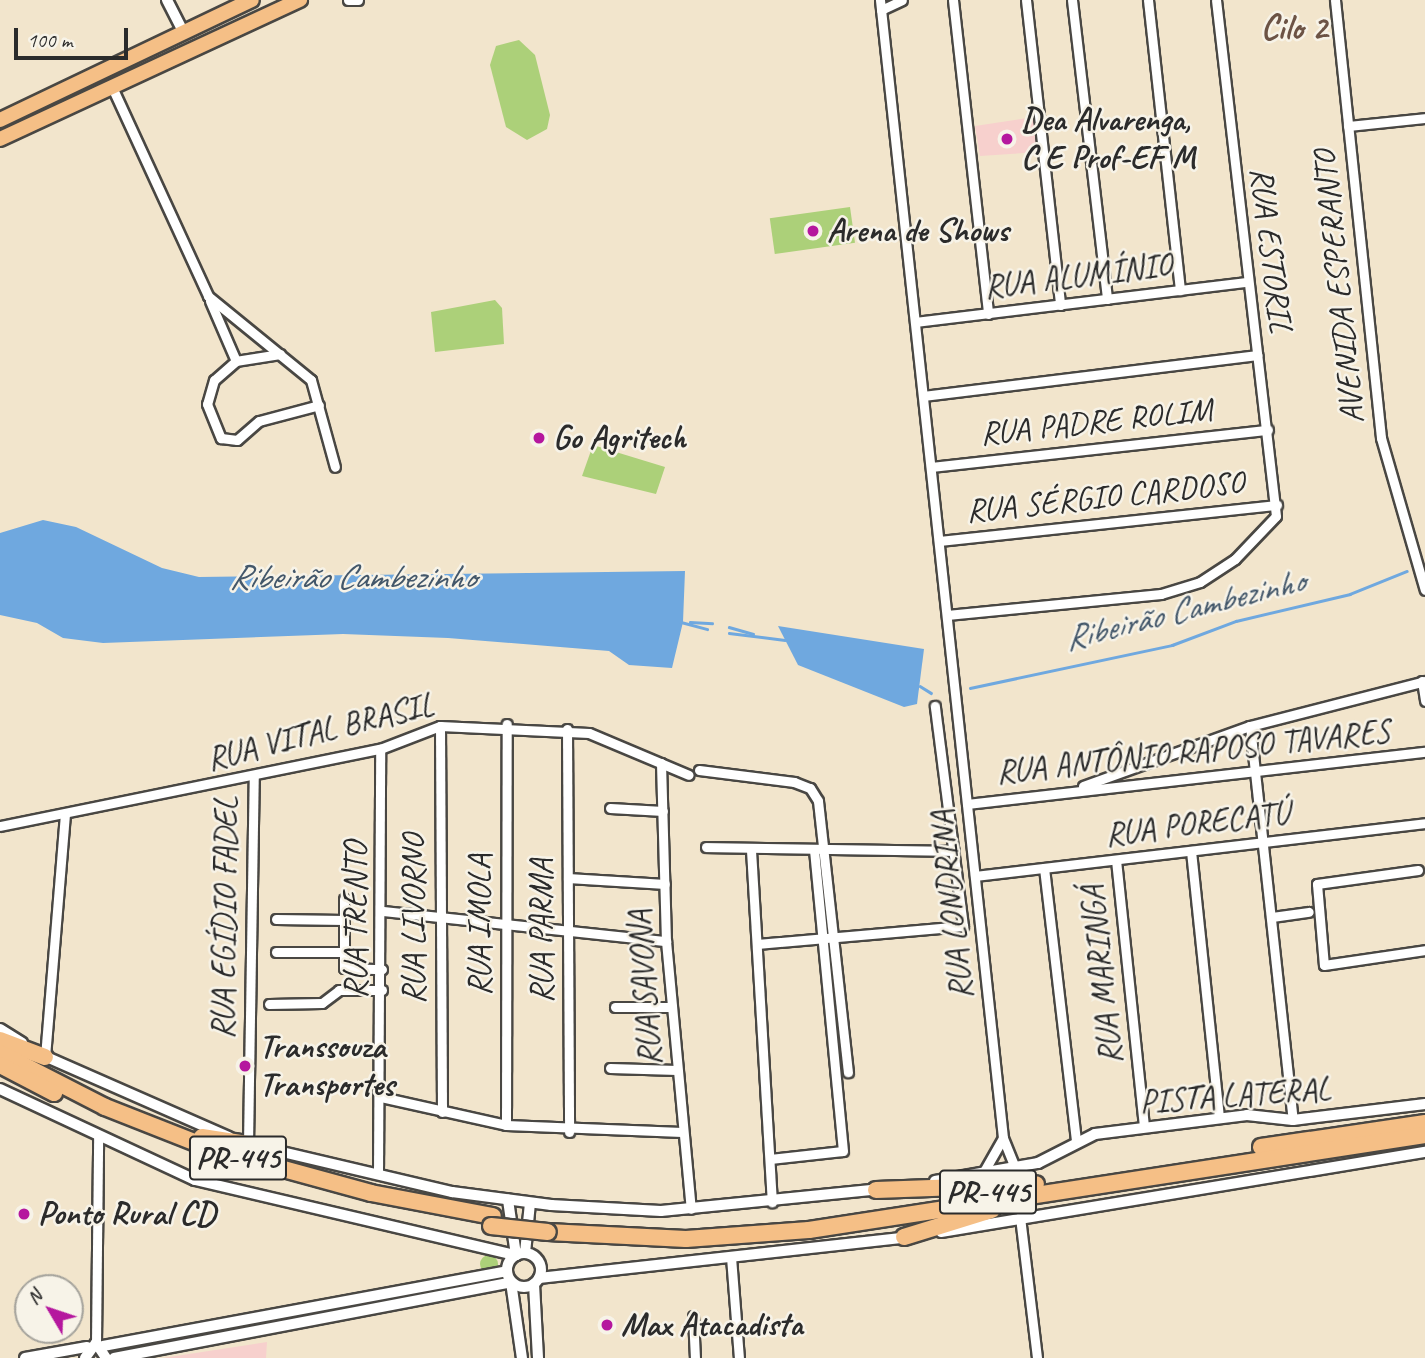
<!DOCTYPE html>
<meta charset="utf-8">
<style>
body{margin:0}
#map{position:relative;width:1425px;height:1358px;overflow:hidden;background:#f2e5cc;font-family:Caveat,sans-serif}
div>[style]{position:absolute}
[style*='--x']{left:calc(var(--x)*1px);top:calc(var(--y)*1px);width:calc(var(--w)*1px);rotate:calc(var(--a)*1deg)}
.built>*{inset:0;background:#f7d0cd}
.green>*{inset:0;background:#acd079;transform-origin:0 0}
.round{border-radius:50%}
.water>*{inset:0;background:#6fa8df}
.stream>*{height:2.5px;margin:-1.25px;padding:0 1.25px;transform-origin:1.25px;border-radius:1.25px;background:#6fa8df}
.roads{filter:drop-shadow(2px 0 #494743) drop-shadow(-2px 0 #494743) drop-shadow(0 2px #494743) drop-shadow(0 -2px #494743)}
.minor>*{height:9px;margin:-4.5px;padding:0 4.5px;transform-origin:4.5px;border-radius:4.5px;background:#fff}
.tertiary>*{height:10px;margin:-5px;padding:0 5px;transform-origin:5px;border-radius:5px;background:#fff}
.tertiary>.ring{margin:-5px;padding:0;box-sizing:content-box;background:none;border:10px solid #fff;border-radius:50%}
.trunk>*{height:14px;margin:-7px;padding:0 7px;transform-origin:7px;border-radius:7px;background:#f5bf86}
.motorway>*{height:16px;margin:-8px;padding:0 8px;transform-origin:8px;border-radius:8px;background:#f5bf86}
.bridges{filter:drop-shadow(2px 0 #494743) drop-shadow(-2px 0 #494743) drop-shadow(0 2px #494743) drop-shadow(0 -2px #494743)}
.motorway-bridge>*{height:16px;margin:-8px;padding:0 8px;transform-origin:8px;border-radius:8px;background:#f5bf86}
.dots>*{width:19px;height:19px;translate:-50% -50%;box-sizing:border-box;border:4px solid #f7f3e8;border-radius:50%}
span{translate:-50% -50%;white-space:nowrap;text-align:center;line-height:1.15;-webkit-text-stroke:5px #f7f3e8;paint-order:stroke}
.shield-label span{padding:2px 5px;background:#f7f3e8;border:2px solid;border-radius:5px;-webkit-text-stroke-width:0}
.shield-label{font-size:32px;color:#2b2b2b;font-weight:700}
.poi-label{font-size:33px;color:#2b2b2b;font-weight:700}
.left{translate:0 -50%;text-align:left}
.street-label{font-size:33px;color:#2b2b2b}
.neighbourhood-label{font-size:35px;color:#6c5345;font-weight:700}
.water-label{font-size:35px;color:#43576a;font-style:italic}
.north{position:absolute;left:14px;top:1274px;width:70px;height:70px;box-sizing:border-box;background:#f7f3e8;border:2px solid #a5a39c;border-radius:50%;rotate:309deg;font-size:19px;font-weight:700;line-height:28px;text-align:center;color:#2b2b2b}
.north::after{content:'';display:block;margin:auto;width:24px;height:32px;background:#b5179e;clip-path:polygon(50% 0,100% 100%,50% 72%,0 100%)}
.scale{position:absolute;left:14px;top:28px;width:114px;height:32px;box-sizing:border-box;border:4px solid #2b2b2b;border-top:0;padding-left:9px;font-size:21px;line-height:24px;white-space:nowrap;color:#2b2b2b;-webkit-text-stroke:5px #f7f3e8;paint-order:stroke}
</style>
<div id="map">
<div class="built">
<i style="clip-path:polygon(1034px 117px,1039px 152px,980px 156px,975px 126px)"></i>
<i style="clip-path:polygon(267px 1342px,266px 1358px,163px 1358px)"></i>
</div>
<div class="green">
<i style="clip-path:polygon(519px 40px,535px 55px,550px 115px,547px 129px,527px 140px,506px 127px,490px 65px,496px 46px)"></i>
<i style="left:850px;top:207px;width:36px;height:81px;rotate:82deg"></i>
<i style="clip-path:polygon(495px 300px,502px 308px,504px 344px,435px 352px,431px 312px)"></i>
<i style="clip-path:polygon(593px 445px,665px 467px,656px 494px,582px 476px)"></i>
<i class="round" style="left:480px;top:1255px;width:18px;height:18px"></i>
</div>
<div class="water">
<i style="clip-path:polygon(43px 520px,76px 527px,162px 568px,199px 577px,685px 571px,683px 622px,672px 668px,629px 665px,609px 651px,448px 638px,343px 634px,103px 643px,63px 638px,37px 623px,0 615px,0 533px)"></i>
<i style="clip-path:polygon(778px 626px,924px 649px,917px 704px,904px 707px,798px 665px)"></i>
</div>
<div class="stream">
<i style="--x:681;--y:622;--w:27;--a:15"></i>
<i style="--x:690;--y:622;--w:22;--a:3"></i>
<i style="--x:729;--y:627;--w:25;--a:16"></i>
<i style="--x:729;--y:633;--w:56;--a:7.1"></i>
<i style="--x:920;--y:686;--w:13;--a:32"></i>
<i style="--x:970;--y:688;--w:207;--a:-12"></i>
<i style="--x:1172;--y:645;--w:68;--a:-20.6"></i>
<i style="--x:1236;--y:621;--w:117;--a:-13.3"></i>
<i style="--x:1350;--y:594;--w:61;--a:-22"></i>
</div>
<div class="roads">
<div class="minor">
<i style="--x:348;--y:0;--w:10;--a:0"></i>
<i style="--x:880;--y:0;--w:1145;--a:83.83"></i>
<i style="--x:1003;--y:1138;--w:31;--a:68"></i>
<i style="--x:953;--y:0;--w:316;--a:83.6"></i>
<i style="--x:1026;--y:0;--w:307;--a:83.6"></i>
<i style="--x:1072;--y:0;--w:301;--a:83.3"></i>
<i style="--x:1148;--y:0;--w:292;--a:83.7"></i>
<i style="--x:1335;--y:0;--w:440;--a:84"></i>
<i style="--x:1381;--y:438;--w:158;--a:73.9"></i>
<i style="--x:881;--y:10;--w:23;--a:-25"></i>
<i style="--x:112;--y:87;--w:230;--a:65.3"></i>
<i style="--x:208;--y:296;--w:133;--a:39.2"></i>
<i style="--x:311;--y:380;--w:90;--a:74.6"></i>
<i style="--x:1348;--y:126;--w:77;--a:-5.9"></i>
<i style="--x:210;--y:301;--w:65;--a:66.6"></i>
<i style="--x:915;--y:322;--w:334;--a:-6.9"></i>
<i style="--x:280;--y:354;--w:45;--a:171"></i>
<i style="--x:236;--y:361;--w:29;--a:139"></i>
<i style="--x:214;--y:380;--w:25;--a:106"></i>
<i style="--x:207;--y:404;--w:37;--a:68"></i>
<i style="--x:221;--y:438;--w:16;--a:7"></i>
<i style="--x:237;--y:440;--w:29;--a:-41"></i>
<i style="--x:259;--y:421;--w:62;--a:-14.9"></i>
<i style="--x:923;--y:396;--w:337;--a:-7"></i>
<i style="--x:931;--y:467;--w:339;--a:-6.3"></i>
<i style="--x:939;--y:541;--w:340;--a:-6.1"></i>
<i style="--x:947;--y:615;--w:215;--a:-5.6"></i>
<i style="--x:1161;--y:594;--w:41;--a:-17.1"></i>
<i style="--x:1200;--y:582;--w:42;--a:-33.3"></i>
<i style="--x:1235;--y:559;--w:59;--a:-46.4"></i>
<i style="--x:1276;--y:516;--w:519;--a:-96.63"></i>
<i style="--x:1422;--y:681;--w:20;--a:81"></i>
<i style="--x:440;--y:726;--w:386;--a:89.7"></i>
<i style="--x:1250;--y:726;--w:396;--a:83.8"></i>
<i style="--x:567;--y:729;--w:403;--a:89.7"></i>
<i style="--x:661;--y:763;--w:178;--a:88.4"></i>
<i style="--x:666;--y:941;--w:269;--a:84.7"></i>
<i style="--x:699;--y:770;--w:96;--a:7.2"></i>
<i style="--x:794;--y:782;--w:17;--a:21"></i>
<i style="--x:810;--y:788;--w:15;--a:58"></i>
<i style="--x:818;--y:801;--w:273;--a:83.7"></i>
<i style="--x:1083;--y:786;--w:177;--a:-19.8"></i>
<i style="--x:1250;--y:726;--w:181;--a:-14.4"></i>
<i style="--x:967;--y:804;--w:461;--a:-6.5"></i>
<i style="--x:610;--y:808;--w:53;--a:3.2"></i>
<i style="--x:0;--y:826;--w:388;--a:-11.5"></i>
<i style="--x:380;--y:749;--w:64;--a:-21"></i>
<i style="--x:440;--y:726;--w:149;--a:2.7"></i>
<i style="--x:589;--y:733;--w:108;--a:22.8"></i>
<i style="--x:706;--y:847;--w:248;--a:0.9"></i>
<i style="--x:751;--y:850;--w:353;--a:86.6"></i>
<i style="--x:1191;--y:851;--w:268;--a:84"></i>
<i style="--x:1116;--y:860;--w:268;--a:84"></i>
<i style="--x:1044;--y:868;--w:273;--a:83.3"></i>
<i style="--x:1418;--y:870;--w:102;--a:172.1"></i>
<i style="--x:1317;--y:884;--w:81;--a:85.1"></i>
<i style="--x:1324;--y:965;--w:102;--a:-8.4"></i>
<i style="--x:975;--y:876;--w:453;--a:-6.7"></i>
<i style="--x:568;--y:878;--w:97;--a:3.5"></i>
<i style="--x:344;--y:899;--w:69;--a:90"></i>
<i style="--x:344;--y:968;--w:38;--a:2"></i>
<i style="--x:383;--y:911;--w:285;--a:6.1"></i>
<i style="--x:1272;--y:917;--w:37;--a:-8"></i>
<i style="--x:276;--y:919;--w:68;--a:0.8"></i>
<i style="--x:757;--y:944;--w:207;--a:-5"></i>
<i style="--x:963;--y:926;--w:222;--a:-97.3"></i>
<i style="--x:276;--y:952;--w:67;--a:0"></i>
<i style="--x:269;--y:1004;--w:53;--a:-1.1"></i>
<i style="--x:322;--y:1003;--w:21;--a:-37"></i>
<i style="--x:339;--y:990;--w:43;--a:0"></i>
<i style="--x:615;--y:1007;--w:57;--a:0"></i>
<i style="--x:45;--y:1057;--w:242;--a:-85.3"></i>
<i style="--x:610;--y:1068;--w:67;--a:1.7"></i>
<i style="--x:381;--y:1097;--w:128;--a:12.6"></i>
<i style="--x:506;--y:1125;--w:176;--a:2.3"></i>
<i style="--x:506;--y:1125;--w:401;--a:-89.9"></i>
<i style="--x:248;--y:1144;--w:367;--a:-89.1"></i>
<i style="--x:770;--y:1159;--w:73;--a:-6.3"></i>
<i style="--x:843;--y:1151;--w:301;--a:-95.5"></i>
<i style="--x:983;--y:1173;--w:40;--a:-60.3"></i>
<i style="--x:378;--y:1174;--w:425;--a:-89.7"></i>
<i style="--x:1020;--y:1217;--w:142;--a:83.1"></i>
<i style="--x:731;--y:1257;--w:101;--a:85.5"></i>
<i style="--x:693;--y:1316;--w:42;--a:87.3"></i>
<i style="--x:96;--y:1343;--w:206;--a:-89.4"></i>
</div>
<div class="tertiary">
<i style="--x:167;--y:0;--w:36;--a:63"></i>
<i style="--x:0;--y:1029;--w:26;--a:32"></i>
<i style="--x:42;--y:1055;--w:204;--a:23.7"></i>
<i style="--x:0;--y:1089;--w:215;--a:25"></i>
<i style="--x:195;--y:1180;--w:330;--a:13.2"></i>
<i style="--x:516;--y:1255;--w:56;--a:-98.3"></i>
<i style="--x:244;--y:1143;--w:214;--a:13.3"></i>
<i style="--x:452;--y:1192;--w:100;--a:7.5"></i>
<i style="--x:551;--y:1205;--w:110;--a:3.1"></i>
<i style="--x:661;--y:1211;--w:221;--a:-5.7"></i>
<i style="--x:935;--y:1181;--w:105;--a:-9.9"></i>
<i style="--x:1038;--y:1163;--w:64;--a:-27"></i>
<i style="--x:1095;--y:1134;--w:153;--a:-7.1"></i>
<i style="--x:1247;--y:1115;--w:46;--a:6.2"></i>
<i style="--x:1293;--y:1120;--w:133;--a:-6.9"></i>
<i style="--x:941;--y:1232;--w:491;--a:-9.4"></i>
<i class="ring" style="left:507px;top:1253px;width:24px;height:24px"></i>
<i style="--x:525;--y:1253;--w:50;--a:-84.3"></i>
<i style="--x:539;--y:1278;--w:371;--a:-6.3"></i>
<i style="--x:534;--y:1284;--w:74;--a:86.9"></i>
<i style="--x:103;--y:1346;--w:411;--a:-10.5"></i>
<i style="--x:25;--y:1358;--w:63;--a:-10.1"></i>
<i style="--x:85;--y:1358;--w:19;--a:-54"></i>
<i style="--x:96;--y:1343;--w:18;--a:56"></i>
<i style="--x:114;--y:1358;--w:404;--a:-10.8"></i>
<i style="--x:511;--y:1282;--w:77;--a:81.8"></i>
</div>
<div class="trunk">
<i style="--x:0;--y:120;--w:279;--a:-25.5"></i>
<i style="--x:0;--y:139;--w:331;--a:-24.9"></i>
</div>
<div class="motorway">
<i style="--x:0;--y:1040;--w:48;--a:20.7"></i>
<i style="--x:0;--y:1053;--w:118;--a:27.2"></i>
<i style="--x:105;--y:1107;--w:117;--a:21.5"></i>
<i style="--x:214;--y:1150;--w:163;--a:15.3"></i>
<i style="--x:371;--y:1193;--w:124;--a:10.7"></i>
<i style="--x:0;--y:1065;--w:61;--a:27.4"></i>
<i style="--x:202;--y:1137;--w:47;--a:8.7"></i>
<i style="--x:1261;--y:1147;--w:166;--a:-8.3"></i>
<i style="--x:876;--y:1190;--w:160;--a:-2.1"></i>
<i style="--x:548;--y:1232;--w:138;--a:2.9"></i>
<i style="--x:686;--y:1239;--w:123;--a:-4.2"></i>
<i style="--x:809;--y:1230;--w:623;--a:-8.77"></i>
<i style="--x:904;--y:1237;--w:92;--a:-17.1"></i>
</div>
</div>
<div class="bridges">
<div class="motorway-bridge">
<i style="--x:491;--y:1226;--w:57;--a:6"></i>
</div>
</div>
<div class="dots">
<i style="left:1007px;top:139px;background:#b5179e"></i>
<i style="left:813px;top:231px;background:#b5179e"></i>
<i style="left:539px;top:438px;background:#b5179e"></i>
<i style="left:245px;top:1066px;background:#b5179e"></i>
<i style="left:24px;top:1214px;background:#b5179e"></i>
<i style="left:607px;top:1325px;background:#b5179e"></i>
</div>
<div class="shield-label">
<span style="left:238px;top:1158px">PR-445</span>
<span style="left:988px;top:1192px">PR-445</span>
</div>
<div class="poi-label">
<span class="left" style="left:1021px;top:139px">Dea Alvarenga,<br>C E Prof-EF M</span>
<span class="left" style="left:827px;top:231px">Arena de Shows</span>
<span class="left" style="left:553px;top:438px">Go Agritech</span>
<span class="left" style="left:259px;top:1066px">Transsouza<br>Transportes</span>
<span class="left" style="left:38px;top:1214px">Ponto Rural CD</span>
<span class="left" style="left:621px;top:1325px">Max Atacadista</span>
</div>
<div class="street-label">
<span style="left:1271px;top:250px;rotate:83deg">RUA ESTORIL</span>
<span style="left:1078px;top:276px;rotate:-7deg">RUA ALUMÍNIO</span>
<span style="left:1339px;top:287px;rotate:-96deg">AVENIDA ESPERANTO</span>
<span style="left:1096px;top:422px;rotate:-6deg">RUA PADRE ROLIM</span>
<span style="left:1105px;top:497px;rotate:-6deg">RUA SÉRGIO CARDOSO</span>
<span style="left:320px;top:732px;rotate:-14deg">RUA VITAL BRASIL</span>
<span style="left:1193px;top:752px;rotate:-6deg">RUA ANTÔNIO RAPOSO TAVARES</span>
<span style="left:1197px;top:824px;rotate:-7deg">RUA PORECATÚ</span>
<span style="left:952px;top:905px;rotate:-96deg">RUA LONDRINA</span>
<span style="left:225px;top:918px;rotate:-89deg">RUA EGÍDIO FADEL</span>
<span style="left:414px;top:919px;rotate:-90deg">RUA LIVORNO</span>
<span style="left:356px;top:920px;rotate:-90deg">RUA TRENTO</span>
<span style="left:480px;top:925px;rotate:-90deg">RUA IMOLA</span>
<span style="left:542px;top:931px;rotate:-90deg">RUA PARMA</span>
<span style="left:1102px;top:975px;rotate:-96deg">RUA MARINGÁ</span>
<span style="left:645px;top:988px;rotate:-94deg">RUA SAVONA</span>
<span style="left:1235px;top:1096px;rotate:-4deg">PISTA LATERAL</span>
</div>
<div class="neighbourhood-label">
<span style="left:1294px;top:28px">Cilo 2</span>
</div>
<div class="water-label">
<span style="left:352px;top:577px">Ribeirão Cambezinho</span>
<span style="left:1184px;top:610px;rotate:-14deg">Ribeirão Cambezinho</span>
</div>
<div class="north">N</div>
<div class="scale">100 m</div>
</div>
